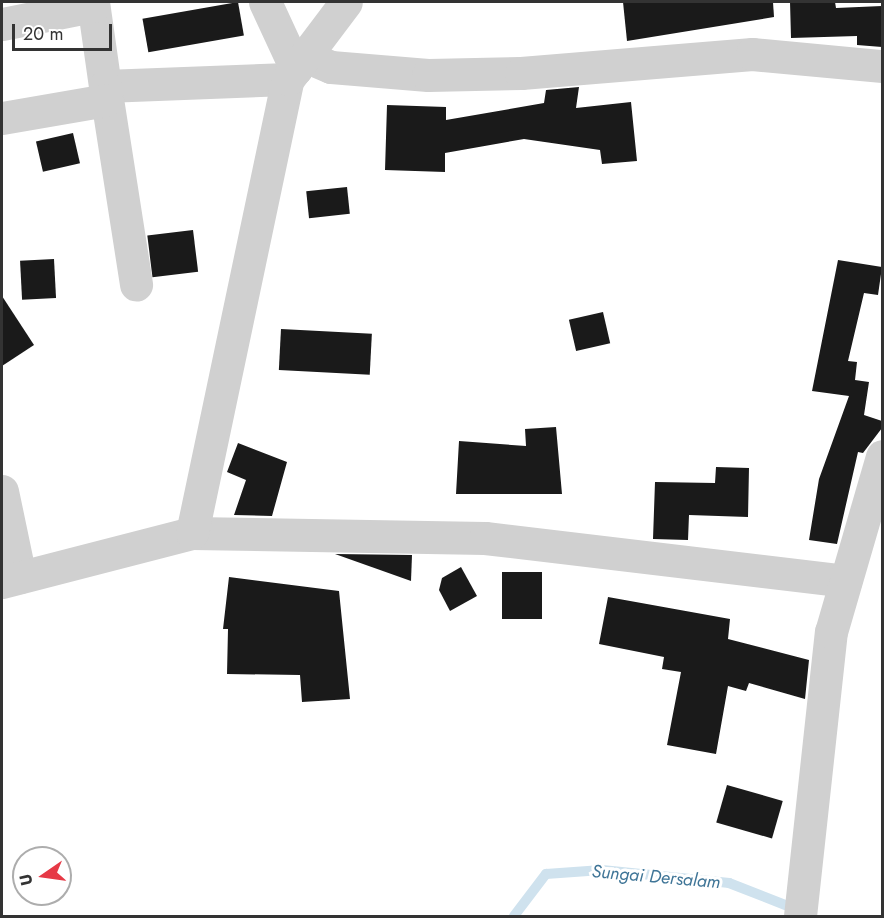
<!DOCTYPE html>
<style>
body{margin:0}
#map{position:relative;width:884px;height:918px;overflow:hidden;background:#fff;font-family:Jost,sans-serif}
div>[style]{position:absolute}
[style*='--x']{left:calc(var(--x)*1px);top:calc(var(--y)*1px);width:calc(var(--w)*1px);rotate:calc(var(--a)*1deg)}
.stream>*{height:10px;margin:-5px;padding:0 5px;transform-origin:5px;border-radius:5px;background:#cfe2ee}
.building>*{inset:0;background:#1a1a1a;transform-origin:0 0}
.street>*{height:33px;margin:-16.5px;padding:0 16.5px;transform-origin:16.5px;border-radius:16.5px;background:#d0d0d0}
span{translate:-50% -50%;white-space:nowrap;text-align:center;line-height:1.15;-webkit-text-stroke:6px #fff;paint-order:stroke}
.water-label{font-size:18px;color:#3f7597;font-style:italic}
.frame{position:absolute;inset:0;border:3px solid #333;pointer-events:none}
.north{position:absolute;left:12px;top:846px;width:60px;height:60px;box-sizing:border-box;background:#fff;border:2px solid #adadad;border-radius:50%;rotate:257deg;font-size:16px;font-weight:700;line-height:24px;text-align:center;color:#333}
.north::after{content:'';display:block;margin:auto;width:21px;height:27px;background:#e63946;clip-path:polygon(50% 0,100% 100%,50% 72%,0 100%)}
.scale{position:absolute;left:12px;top:24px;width:100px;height:27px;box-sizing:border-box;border:3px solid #333;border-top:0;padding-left:8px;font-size:18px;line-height:21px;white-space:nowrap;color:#333;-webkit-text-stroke:4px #fff;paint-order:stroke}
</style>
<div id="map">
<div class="stream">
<i style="--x:514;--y:916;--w:53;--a:-52.7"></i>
<i style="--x:546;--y:874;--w:56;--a:-4.1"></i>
<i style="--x:602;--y:870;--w:128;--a:5.8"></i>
<i style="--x:729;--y:883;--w:74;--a:21.4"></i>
</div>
<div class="building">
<i style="left:238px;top:2px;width:34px;height:97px;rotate:80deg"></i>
<i style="clip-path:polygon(623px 2px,773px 2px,774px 17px,627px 41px)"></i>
<i style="clip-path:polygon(790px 2px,835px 2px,836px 8px,882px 6px,882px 47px,857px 45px,857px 36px,791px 38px)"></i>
<i style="clip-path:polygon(579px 87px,576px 108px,631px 102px,637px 161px,602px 164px,600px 150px,524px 139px,445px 153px,445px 172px,385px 170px,387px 105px,446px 107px,446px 120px,544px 103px,546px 90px)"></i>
<i style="left:73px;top:133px;width:31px;height:38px;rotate:77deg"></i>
<i style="left:347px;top:187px;width:27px;height:41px;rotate:84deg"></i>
<i style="left:193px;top:230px;width:42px;height:46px;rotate:83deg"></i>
<i style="left:54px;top:259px;width:39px;height:34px;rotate:87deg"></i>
<i style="clip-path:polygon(838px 260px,882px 267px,878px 295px,864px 293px,848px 361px,857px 362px,855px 380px,869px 382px,864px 415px,882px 421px,882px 428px,863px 453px,858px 452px,837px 544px,809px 540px,819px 479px,849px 396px,812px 391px)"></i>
<i style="clip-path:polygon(2px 296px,34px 345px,2px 366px)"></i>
<i style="left:603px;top:312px;width:32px;height:35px;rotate:77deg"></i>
<i style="left:281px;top:329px;width:91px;height:41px;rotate:3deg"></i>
<i style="clip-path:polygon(556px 427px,562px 494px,456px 494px,459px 441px,526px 446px,525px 429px)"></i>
<i style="clip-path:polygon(238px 443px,287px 462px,272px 516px,234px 515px,246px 480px,227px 472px)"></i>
<i style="clip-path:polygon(716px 467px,749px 468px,748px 517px,689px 515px,688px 540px,653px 539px,655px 482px,715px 483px)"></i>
<i style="clip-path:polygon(335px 554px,412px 555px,411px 581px)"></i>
<i style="clip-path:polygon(461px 567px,477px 596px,450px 611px,439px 590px,442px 578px)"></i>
<i style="left:502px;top:572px;width:40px;height:47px"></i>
<i style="clip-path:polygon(229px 577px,339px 591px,350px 699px,302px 702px,300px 675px,227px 674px,228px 629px,223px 629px)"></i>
<i style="clip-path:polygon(608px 597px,730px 619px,728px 639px,809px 660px,805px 699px,749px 683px,746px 691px,728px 686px,716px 754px,667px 745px,681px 672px,662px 669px,664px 657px,599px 644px)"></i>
<i style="left:727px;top:785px;width:58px;height:39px;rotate:16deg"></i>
</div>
<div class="street">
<i style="--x:93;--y:2;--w:85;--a:81.9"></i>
<i style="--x:105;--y:86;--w:183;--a:-2.2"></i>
<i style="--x:265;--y:2;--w:74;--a:65.2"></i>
<i style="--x:2;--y:24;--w:93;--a:-11.2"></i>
<i style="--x:305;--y:56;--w:28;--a:23"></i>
<i style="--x:331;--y:67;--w:97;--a:4.7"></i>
<i style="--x:428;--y:75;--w:93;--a:-1.2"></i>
<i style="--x:521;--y:73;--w:232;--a:-4.7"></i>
<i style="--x:752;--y:54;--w:131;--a:5.3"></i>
<i style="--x:105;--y:86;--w:201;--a:81.1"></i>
<i style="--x:2;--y:118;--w:106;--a:-9.8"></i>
<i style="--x:2;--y:491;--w:88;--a:78.2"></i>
<i style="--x:192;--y:533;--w:293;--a:1"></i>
<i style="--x:485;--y:538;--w:363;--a:6.8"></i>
<i style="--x:2;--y:582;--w:196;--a:-14.5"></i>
<i style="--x:192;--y:533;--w:464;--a:-78.1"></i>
<i style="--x:288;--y:79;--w:96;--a:-53"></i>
<i style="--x:800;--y:916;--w:286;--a:-83.8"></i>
<i style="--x:831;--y:632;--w:183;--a:-73.8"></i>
</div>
<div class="water-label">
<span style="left:656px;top:877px;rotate:5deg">Sungai Dersalam</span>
</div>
<div class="frame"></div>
<div class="north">U</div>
<div class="scale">20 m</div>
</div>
